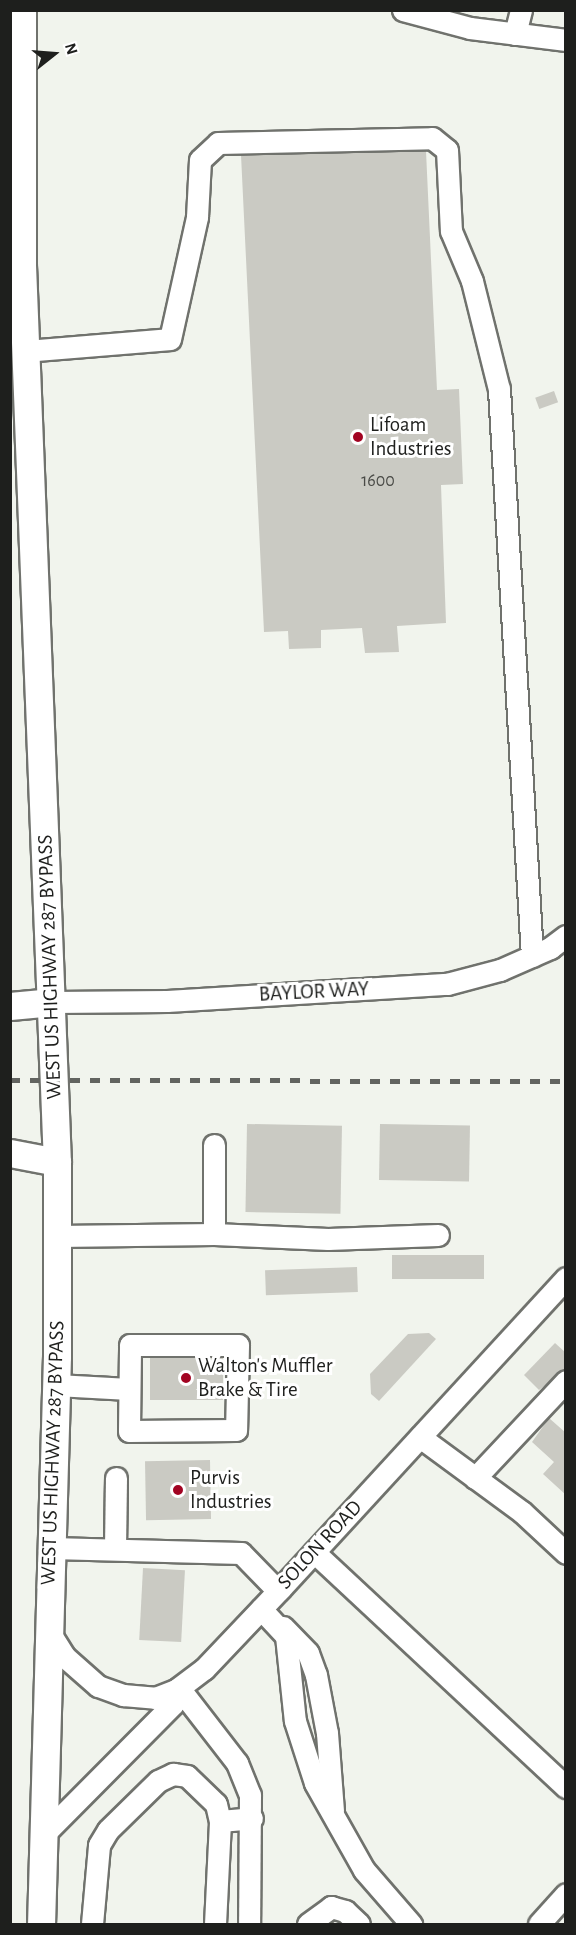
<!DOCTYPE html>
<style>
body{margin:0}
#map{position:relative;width:576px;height:1935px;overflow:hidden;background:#f1f4ed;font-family:"Alegreya Sans",sans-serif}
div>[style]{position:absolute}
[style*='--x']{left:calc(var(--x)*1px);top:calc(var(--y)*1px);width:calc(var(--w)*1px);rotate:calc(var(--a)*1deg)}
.building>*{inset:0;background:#cacac3;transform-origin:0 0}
.roads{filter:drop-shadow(2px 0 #70726d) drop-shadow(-2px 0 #70726d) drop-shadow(0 2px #70726d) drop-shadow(0 -2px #70726d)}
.minor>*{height:21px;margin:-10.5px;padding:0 10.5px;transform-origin:10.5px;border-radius:10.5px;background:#fff}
.major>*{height:27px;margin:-13.5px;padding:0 13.5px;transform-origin:13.5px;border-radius:13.5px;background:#fff}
.rail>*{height:4.5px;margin-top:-2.25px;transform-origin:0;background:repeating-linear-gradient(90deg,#626460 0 10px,transparent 0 20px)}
.dots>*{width:16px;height:16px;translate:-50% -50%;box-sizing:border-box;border:3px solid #fff;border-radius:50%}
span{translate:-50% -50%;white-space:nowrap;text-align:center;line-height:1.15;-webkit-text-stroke:6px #fff;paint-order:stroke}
.number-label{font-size:18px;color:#494a46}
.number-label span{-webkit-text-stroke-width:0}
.poi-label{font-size:21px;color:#1e1f1d}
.left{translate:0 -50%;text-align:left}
.street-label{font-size:21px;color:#1e1f1d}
.frame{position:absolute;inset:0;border:12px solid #1e1f1d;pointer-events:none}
.north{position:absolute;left:24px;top:24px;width:60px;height:60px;-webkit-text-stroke:4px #fff;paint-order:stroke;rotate:73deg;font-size:16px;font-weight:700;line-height:24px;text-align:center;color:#1e1f1d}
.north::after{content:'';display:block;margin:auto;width:21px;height:27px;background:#1e1f1d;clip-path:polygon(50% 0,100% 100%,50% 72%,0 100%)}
</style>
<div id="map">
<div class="building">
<i style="clip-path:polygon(426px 151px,437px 390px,459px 389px,463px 484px,441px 485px,446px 623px,397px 626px,399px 652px,365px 653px,362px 628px,321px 630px,321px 648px,289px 649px,288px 631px,264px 632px,241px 155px)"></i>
<i style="left:554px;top:391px;width:12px;height:20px;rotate:70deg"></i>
<i style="left:247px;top:1124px;width:95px;height:88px;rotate:1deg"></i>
<i style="left:380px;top:1124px;width:90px;height:56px;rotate:1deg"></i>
<i style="left:392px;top:1255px;width:92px;height:24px"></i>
<i style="left:357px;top:1267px;width:25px;height:92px;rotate:88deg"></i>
<i style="clip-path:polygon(429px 1333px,436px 1339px,379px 1401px,371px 1394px,370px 1374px,408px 1334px)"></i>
<i style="clip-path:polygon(555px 1343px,566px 1353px,566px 1369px,539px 1390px,524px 1375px)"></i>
<i style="left:150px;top:1358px;width:73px;height:42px"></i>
<i style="clip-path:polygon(549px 1418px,566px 1433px,566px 1495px,543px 1474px,554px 1462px,532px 1442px)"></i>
<i style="left:210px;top:1460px;width:59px;height:65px;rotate:89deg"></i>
<i style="left:143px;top:1568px;width:42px;height:72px;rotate:3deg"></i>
</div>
<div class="roads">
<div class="minor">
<i style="--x:403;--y:10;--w:69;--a:15"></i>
<i style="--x:470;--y:28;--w:97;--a:7.1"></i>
<i style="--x:515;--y:34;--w:25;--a:-76"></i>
<i style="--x:25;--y:351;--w:145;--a:-4.7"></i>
<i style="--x:170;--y:339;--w:125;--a:-77.5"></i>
<i style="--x:197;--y:217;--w:57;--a:-87"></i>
<i style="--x:200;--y:160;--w:25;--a:-43"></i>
<i style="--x:218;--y:143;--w:214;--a:-1.3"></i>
<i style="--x:432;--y:138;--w:19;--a:39"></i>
<i style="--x:447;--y:150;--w:81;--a:87.2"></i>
<i style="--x:451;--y:231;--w:54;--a:67.2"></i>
<i style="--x:472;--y:281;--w:111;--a:76"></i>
<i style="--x:499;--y:389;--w:568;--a:86.67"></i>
<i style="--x:53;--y:1002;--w:114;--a:-0.5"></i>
<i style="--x:167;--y:1001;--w:281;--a:-3.5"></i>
<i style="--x:447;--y:984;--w:55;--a:-14.8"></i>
<i style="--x:500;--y:970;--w:55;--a:-23.7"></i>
<i style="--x:550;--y:948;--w:20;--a:-37"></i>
<i style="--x:214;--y:1234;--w:114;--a:2.5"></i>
<i style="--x:328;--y:1239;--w:110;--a:-2.1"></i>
<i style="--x:57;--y:1236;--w:157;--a:-0.7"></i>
<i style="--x:214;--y:1234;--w:89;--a:-90"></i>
<i style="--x:130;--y:1345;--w:108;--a:0"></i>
<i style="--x:238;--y:1345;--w:85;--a:91.3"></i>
<i style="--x:236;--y:1430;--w:107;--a:179.5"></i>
<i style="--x:129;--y:1431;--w:86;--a:-89.3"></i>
<i style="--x:56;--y:1385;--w:73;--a:3.1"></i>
<i style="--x:420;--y:1437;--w:127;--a:36.3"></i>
<i style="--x:522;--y:1512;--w:60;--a:43"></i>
<i style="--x:475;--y:1478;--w:133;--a:-46.8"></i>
<i style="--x:51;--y:1548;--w:190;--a:1.5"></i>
<i style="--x:241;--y:1553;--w:53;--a:45.8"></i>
<i style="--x:115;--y:1549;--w:71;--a:-89.2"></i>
<i style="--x:314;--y:1552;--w:345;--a:43"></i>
<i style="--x:261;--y:1609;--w:37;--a:47"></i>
<i style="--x:286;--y:1636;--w:85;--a:84"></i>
<i style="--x:295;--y:1721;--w:65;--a:72.1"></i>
<i style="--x:315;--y:1783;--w:100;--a:60.6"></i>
<i style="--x:364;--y:1870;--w:72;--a:49"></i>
<i style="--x:283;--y:1627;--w:36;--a:46"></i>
<i style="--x:308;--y:1653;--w:23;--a:70"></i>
<i style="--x:316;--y:1675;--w:59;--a:79.3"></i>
<i style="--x:327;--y:1733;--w:78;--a:85.6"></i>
<i style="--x:48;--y:1630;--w:32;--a:58"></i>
<i style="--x:65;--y:1657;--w:44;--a:41.3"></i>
<i style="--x:98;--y:1686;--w:27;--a:20"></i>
<i style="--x:123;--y:1695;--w:32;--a:5"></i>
<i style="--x:155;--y:1698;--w:22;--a:-21"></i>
<i style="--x:176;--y:1690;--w:35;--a:-37"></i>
<i style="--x:204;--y:1669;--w:112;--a:-46.5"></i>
<i style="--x:281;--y:1588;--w:421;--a:-47.4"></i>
<i style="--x:179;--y:1688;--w:95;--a:52.3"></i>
<i style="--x:237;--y:1763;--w:35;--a:68"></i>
<i style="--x:250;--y:1795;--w:129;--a:90.4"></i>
<i style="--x:44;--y:1834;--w:183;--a:-45.2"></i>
<i style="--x:173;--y:1704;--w:17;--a:-69"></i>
<i style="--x:92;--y:1924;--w:79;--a:-84.9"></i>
<i style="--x:99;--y:1845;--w:17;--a:-59"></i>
<i style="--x:108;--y:1830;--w:70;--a:-44.4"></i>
<i style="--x:158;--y:1781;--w:17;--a:-25"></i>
<i style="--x:173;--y:1774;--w:14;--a:8"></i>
<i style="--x:187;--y:1776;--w:40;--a:44"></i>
<i style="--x:216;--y:1804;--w:17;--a:77"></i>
<i style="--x:220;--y:1821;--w:32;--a:-5"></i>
<i style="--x:215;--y:1924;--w:103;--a:-87.2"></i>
<i style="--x:308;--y:1924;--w:29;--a:-36"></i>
<i style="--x:331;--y:1907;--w:15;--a:16"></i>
<i style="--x:345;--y:1911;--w:19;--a:43"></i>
<i style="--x:539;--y:1924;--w:40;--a:-48"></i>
</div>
<div class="major">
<i style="--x:22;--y:10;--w:255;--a:90"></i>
<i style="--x:22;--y:265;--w:898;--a:87.77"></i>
<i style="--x:57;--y:1162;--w:194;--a:90"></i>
<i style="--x:57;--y:1356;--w:568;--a:91.61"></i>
<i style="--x:10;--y:1006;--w:43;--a:-5.3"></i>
<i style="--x:10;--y:1153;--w:48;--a:10.8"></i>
</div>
</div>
<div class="rail">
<i style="--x:10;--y:1080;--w:556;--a:0.1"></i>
</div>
<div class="dots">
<i style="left:358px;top:437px;background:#a20422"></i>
<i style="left:186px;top:1378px;background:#a20422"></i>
<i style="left:178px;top:1490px;background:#a20422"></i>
</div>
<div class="number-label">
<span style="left:378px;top:481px">1600</span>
</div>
<div class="poi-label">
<span class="left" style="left:370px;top:437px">Lifoam<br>Industries</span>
<span class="left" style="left:198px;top:1378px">Walton's Muffler<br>Brake &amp; Tire</span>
<span class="left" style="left:190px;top:1490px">Purvis<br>Industries</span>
</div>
<div class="street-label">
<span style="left:50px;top:967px;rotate:-92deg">WEST US HIGHWAY 287 BYPASS</span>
<span style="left:314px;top:992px;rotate:-3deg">BAYLOR WAY</span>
<span style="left:53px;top:1453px;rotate:-88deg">WEST US HIGHWAY 287 BYPASS</span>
<span style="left:320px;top:1545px;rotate:-47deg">SOLON ROAD</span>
</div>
<div class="frame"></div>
<div class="north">N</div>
</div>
